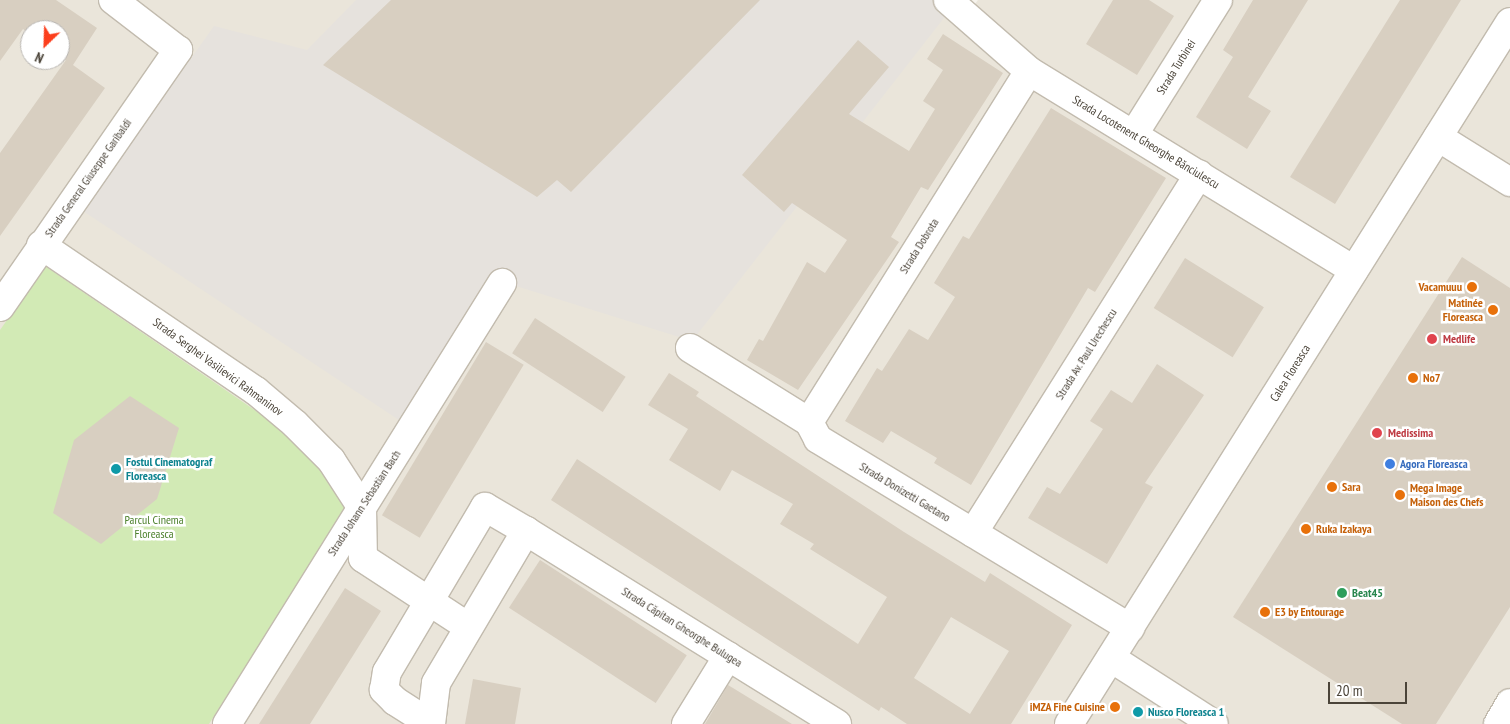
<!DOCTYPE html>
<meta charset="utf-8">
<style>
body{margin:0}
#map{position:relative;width:1510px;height:724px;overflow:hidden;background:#f6f3ec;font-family:"PT Sans Narrow",sans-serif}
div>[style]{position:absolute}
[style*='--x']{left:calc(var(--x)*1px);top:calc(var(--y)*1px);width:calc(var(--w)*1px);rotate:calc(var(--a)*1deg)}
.residential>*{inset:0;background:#eae5da}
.industrial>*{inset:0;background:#e6e2dd}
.green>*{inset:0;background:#d2eab5}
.building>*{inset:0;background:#d8cfc1;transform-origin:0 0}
.roads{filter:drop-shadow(1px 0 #c2bbae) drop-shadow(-1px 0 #c2bbae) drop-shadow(0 1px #c2bbae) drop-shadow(0 -1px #c2bbae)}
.minor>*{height:28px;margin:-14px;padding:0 14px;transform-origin:14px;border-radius:14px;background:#fff}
.tertiary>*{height:28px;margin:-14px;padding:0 14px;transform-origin:14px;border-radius:14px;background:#fff}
.dots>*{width:14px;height:14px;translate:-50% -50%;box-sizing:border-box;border:2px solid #fff;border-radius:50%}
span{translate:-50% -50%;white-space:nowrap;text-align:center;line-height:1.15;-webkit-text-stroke:5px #fff;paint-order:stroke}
.street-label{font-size:12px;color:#4b4439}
.food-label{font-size:12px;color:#c56008;font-weight:700}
.right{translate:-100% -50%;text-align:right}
.left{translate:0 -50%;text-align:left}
.health-label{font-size:12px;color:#be3a42;font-weight:700}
.culture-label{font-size:12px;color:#0d838f;font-weight:700}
.shop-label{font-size:12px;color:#366cbe;font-weight:700}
.park-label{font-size:12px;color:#4a7f2a}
.leisure-label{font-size:12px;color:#27864d;font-weight:700}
.north{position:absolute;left:20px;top:20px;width:50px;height:50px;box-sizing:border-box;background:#fff;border:1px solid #b7b4b0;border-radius:50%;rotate:204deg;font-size:14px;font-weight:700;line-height:20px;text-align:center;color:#4b4439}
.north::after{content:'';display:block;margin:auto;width:18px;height:22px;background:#fc3f1d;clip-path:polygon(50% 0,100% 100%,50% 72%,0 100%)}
.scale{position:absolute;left:1328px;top:682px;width:79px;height:22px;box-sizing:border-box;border:2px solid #4b4439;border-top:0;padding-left:6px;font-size:15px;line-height:18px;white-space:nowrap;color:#4b4439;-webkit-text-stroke:4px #fff;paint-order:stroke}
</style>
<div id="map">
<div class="residential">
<i style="clip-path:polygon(evenodd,0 0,964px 0,972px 8px,978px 0,1510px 0,1510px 724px,0 724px,0 0,30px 30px,60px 30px,60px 60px,30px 60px,30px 30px)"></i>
</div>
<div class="industrial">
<i style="clip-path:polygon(356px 0,932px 0,947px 14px,692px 341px,490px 278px,399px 420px,83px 211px,214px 26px,307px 50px)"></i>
</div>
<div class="green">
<i style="clip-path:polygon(45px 266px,282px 429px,308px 452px,346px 508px,209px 724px,0 724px,0 330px)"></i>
</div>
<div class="building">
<i style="clip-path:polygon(0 0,56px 0,97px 28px,73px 65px,105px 88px,0 236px,0 153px,66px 60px,60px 56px,60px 30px,30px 30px,30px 34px,23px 29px,0 61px)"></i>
<i style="clip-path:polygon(391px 0,760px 0,571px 192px,557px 180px,537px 197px,323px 65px)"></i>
<i style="clip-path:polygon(1113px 0,1149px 0,1174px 16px,1137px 75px,1086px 44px)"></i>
<i style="clip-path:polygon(1253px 0,1308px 0,1248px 97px,1271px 111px,1247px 149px,1196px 117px,1233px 57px,1223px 50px)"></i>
<i style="clip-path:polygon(1400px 0,1461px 0,1335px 204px,1290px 177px)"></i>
<i style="clip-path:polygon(943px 34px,1003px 73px,928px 190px,921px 187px,891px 237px,899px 242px,798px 390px,747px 360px,759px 339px,763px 341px,807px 262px,825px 273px,847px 240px,792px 203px,784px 212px,742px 175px,858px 40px,889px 67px,849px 114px,909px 151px,935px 109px,923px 101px,943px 70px,927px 59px)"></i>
<i style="clip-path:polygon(1051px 108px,1166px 178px,1095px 292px,1088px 288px,971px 485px,934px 463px,937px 458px,891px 431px,883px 443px,845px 421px,877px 368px,882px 371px,909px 329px,928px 340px,955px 297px,934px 283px,963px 236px,969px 239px)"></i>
<i style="clip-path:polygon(1462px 257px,1510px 288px,1510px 607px,1436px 724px,1402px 724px,1233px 617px)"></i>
<i style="left:1185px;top:258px;width:93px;height:59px;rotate:32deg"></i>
<i style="left:535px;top:318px;width:108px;height:42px;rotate:33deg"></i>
<i style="left:486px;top:342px;width:44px;height:202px;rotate:31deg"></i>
<i style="clip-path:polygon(1157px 364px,1204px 395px,1145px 483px,1153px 487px,1107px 564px,1028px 518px,1047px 487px,1060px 494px,1103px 429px,1090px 421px,1111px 390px,1132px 403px)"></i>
<i style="clip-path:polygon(evenodd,669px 373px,699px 392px,696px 396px,904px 532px,985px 582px,990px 573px,1072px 625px,1011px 724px,907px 724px,881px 707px,879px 711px,551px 500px,577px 459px,858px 644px,887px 597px,810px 549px,814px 544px,780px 524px,793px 504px,732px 470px,720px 491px,669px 460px,688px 429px,648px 405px,669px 373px,951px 617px,1009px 651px,970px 714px,914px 678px,951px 617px)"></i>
<i style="clip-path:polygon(130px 396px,179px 428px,157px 499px,101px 544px,53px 513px,74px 440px)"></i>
<i style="left:540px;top:560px;width:175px;height:57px;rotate:33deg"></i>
<i style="clip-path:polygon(345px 588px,381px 611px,310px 724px,259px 724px)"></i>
<i style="clip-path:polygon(473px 679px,521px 688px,515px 724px,465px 724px)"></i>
<i style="clip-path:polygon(728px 685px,792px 724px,705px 724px)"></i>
</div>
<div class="roads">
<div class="minor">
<i style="--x:1134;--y:134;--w:158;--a:-57.9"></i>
<i style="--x:1438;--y:137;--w:85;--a:32"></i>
<i style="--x:41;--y:245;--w:260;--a:34.2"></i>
<i style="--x:256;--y:391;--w:51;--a:40.2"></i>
<i style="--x:295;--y:424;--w:51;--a:45"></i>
<i style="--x:331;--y:460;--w:57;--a:57.1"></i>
<i style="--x:362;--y:508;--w:50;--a:88.9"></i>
<i style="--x:363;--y:558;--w:124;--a:33.2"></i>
<i style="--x:0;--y:307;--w:313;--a:-55.3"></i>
<i style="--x:178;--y:50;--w:82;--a:-142.4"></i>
<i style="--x:690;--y:348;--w:140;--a:31.9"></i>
<i style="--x:809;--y:422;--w:19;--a:62"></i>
<i style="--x:818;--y:439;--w:365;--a:31.2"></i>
<i style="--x:809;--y:422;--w:414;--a:-57.9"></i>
<i style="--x:973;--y:533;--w:424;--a:-57.8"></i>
<i style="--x:1111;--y:658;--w:122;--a:32.7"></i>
<i style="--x:227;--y:724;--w:520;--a:-58.05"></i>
<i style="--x:431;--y:724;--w:41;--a:-83"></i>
<i style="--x:436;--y:683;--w:177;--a:-59.4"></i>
<i style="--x:526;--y:531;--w:366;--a:31.8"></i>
<i style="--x:431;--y:724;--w:43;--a:-147.4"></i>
<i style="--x:395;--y:701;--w:16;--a:-135"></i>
<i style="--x:384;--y:690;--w:18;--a:-81"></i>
<i style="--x:387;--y:672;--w:192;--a:-59.3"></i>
<i style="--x:485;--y:507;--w:48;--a:30.3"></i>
<i style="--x:686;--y:724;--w:80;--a:-58.3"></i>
<i style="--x:1498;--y:724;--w:24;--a:-60"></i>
</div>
<div class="tertiary">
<i style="--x:948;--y:0;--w:108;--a:41.2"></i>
<i style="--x:1029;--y:71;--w:381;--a:31.5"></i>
<i style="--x:1069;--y:724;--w:829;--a:-57.86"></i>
</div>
</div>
<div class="dots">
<i style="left:1472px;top:287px;background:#e8710a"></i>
<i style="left:1493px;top:310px;background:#e8710a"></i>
<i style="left:1432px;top:339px;background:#e0444e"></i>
<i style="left:1413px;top:378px;background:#e8710a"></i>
<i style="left:1377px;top:433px;background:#e0444e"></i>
<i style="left:1390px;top:464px;background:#3f7fe0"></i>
<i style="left:116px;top:469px;background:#0f9aa8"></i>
<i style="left:1332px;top:487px;background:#e8710a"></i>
<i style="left:1400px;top:495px;background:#e8710a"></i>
<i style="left:1306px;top:529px;background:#e8710a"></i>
<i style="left:1342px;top:593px;background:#2e9e5b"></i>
<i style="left:1265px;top:612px;background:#e8710a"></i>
<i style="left:1115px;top:707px;background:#e8710a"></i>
<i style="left:1138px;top:712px;background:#0f9aa8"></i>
</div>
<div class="street-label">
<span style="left:1176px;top:67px;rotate:-58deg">Strada Turbinei</span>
<span style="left:1146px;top:142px;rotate:31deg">Strada Locotenent Gheorghe Bănciulescu</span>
<span style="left:88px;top:178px;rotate:-55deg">Strada General Giuseppe Garibaldi</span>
<span style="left:919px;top:246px;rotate:-58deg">Strada Dobrota</span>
<span style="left:1086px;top:354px;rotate:-58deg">Strada Av. Paul Urechescu</span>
<span style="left:218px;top:367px;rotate:36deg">Strada Serghei Vasilievici Rahmaninov</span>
<span style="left:1290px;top:373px;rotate:-58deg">Calea Floreasca</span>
<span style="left:905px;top:492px;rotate:31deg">Strada Donizetti Gaetano</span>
<span style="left:364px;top:503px;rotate:-57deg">Strada Johann Sebastian Bach</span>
<span style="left:682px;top:627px;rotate:32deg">Strada Căpitan Gheorghe Bulugea</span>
</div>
<div class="food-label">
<span class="right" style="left:1462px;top:287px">Vacamuuu</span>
<span class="right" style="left:1483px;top:310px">Matinée<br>Floreasca</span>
<span class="left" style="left:1423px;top:378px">No7</span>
<span class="left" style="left:1342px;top:487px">Sara</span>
<span class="left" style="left:1410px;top:495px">Mega Image<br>Maison des Chefs</span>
<span class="left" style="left:1316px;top:529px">Ruka Izakaya</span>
<span class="left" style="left:1275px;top:612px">E3 by Entourage</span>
<span class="right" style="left:1105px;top:707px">iMZA Fine Cuisine</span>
</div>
<div class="health-label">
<span class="left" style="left:1443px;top:339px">Medlife</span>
<span class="left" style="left:1388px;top:433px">Medissima</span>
</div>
<div class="culture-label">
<span class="left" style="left:126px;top:469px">Fostul Cinematograf<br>Floreasca</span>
<span class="left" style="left:1148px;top:712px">Nusco Floreasca 1</span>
</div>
<div class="shop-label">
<span class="left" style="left:1400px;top:464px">Agora Floreasca</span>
</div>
<div class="park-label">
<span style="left:154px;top:527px">Parcul Cinema<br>Floreasca</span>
</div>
<div class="leisure-label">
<span class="left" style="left:1352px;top:593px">Beat45</span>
</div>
<div class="north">N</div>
<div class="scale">20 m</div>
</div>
